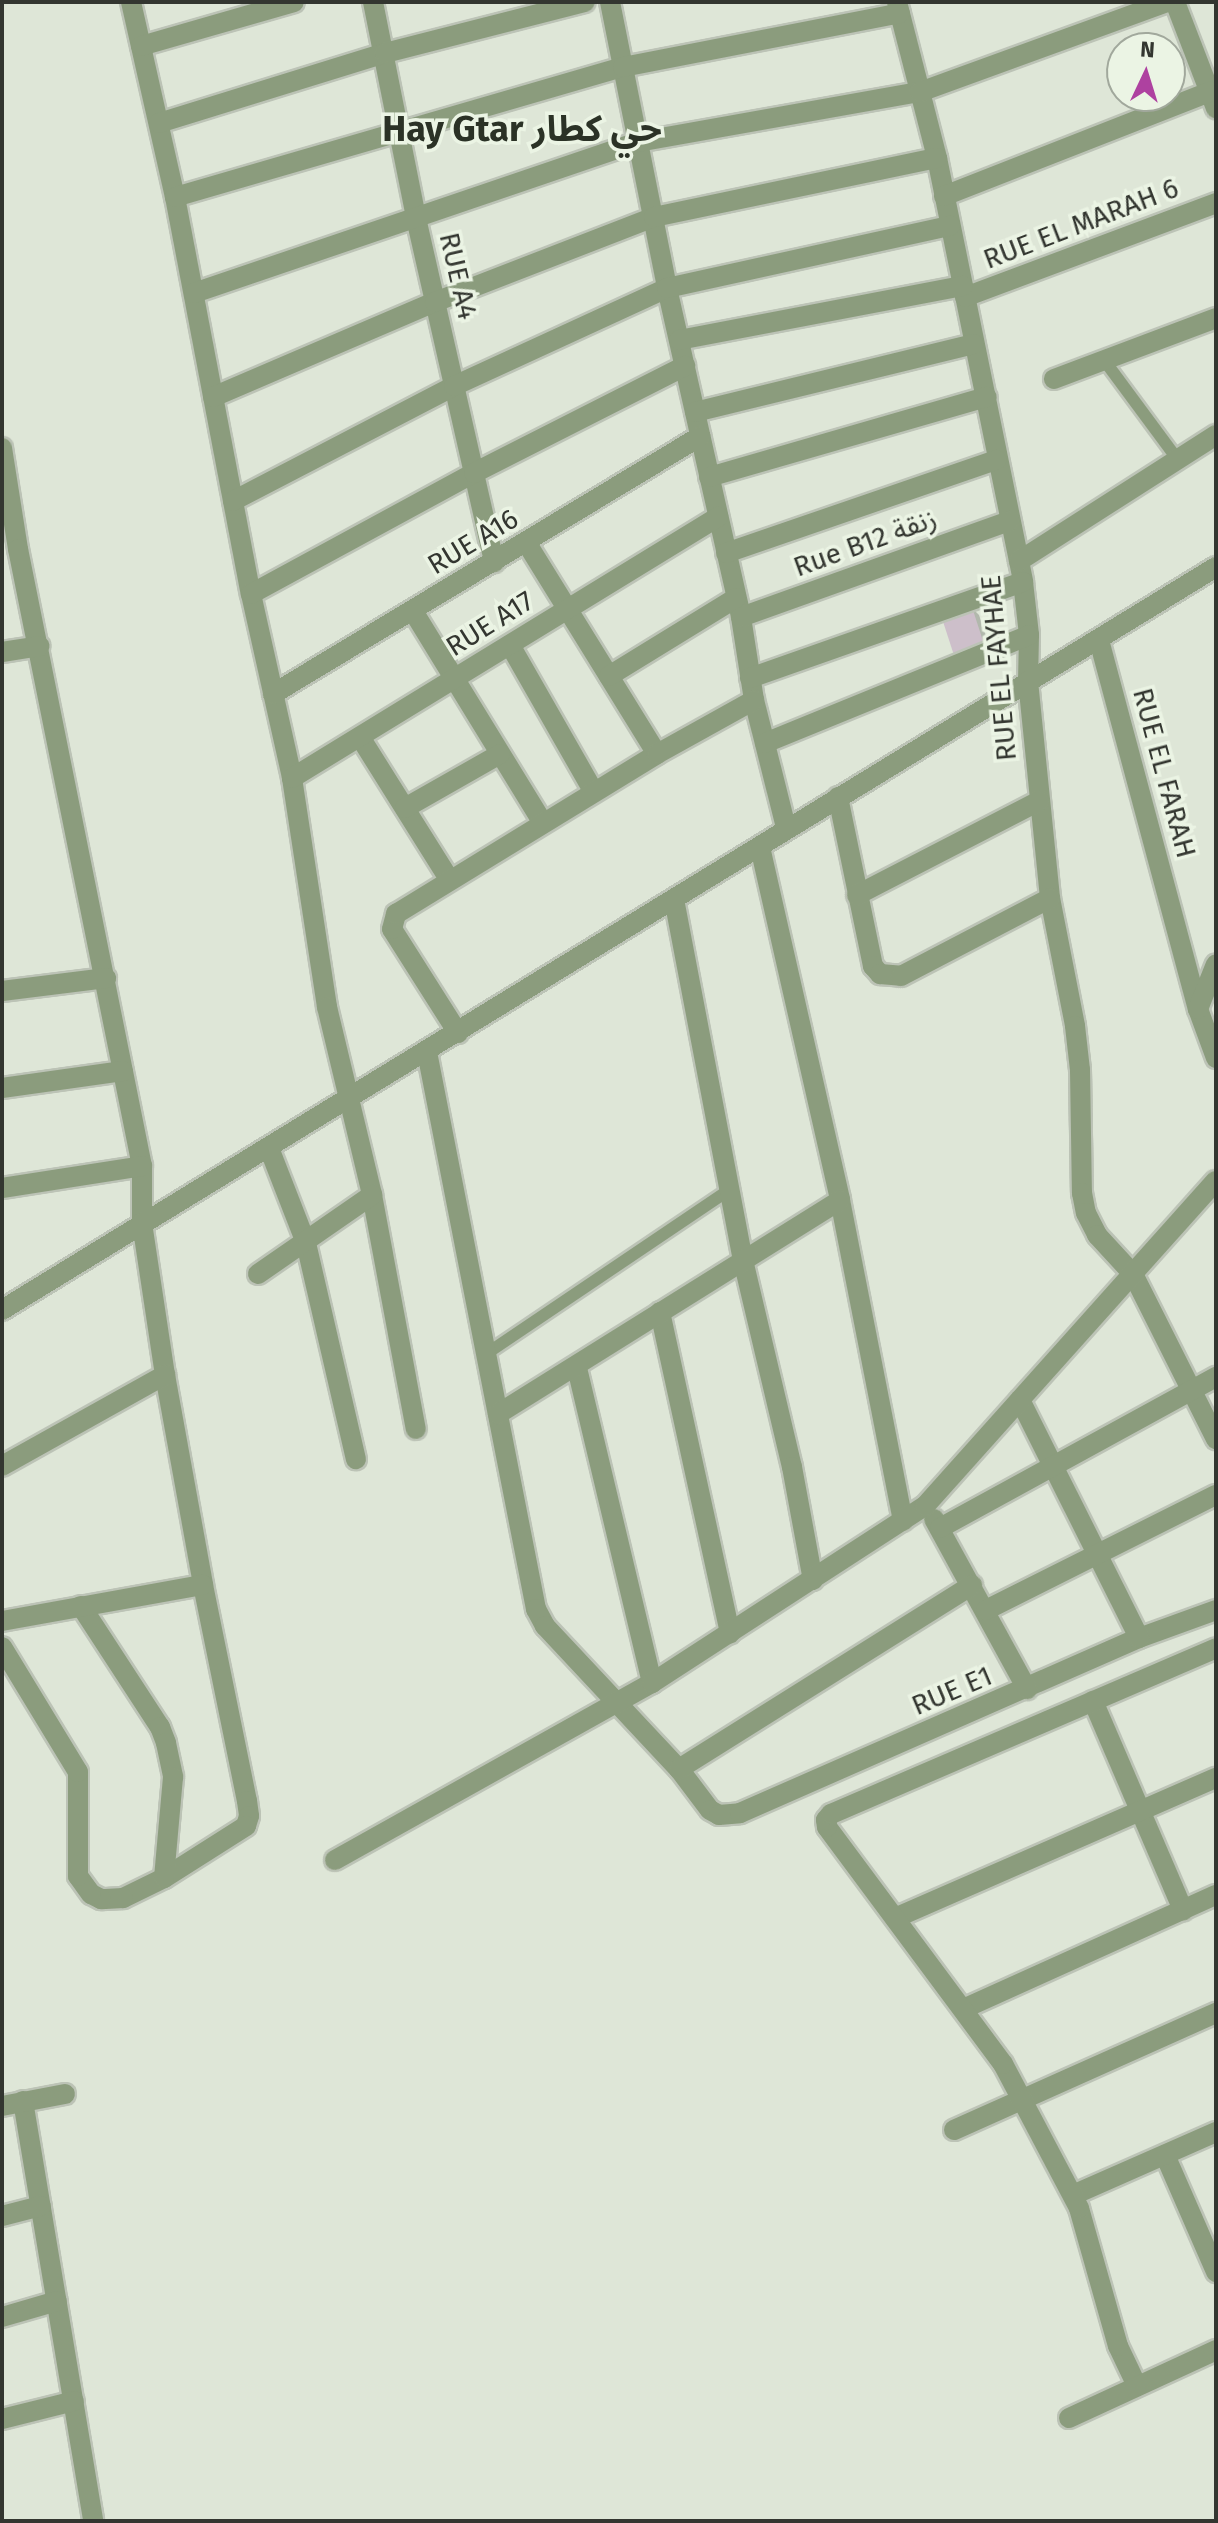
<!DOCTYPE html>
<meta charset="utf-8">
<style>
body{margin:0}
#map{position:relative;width:1218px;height:2523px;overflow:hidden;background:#dee6d7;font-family:"Fira Sans","Noto Sans Arabic",sans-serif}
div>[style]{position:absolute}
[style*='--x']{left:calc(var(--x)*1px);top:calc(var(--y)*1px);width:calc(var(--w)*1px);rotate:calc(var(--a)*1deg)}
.shadow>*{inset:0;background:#0003}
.building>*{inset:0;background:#cdbfca;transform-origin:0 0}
.roads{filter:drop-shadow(2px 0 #bcc3b6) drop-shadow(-2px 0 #bcc3b6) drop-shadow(0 2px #bcc3b6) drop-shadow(0 -2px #bcc3b6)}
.lane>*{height:12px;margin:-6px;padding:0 6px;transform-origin:6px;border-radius:6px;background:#8b9c7d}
.street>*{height:20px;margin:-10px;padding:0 10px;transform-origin:10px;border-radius:10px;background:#8b9c7d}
span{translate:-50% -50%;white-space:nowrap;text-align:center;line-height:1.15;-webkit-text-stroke:7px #ebf4e4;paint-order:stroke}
.street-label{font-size:28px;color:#333630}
.district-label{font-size:36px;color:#2b3226;font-weight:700}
.frame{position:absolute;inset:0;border:4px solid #333630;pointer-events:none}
.north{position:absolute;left:1106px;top:32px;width:80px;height:80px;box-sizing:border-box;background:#ebf4e4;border:2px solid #a1a89c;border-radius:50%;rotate:4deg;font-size:22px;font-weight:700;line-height:32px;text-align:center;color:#333630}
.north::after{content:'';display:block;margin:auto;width:28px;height:36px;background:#ae41a0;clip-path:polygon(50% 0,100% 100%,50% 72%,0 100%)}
</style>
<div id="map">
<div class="shadow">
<i style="clip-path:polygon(971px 607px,979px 615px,991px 651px,964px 660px,955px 652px)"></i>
</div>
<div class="building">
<i style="left:971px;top:604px;width:41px;height:32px;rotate:72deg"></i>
</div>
<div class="roads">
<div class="lane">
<i style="--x:1104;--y:360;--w:124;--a:53.5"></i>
<i style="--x:486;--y:1354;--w:293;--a:-34"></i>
</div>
<div class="street">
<i style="--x:131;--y:2;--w:200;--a:77.3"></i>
<i style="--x:175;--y:197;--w:404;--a:79.2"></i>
<i style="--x:251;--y:594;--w:189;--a:77.4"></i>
<i style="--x:292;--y:778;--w:232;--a:81.3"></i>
<i style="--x:327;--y:1007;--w:193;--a:76.5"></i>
<i style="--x:372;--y:1195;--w:238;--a:79.4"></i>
<i style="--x:373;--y:2;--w:220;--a:78.7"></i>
<i style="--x:416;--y:218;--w:353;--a:77.2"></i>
<i style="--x:610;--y:2;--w:292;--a:78.7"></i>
<i style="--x:667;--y:288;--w:337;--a:77.3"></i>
<i style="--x:741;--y:617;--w:84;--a:81.1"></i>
<i style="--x:754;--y:700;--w:131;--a:75.9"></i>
<i style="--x:897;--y:2;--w:161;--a:75.6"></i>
<i style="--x:937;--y:158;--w:433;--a:78.5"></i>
<i style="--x:1023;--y:582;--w:53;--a:83.5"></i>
<i style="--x:1029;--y:635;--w:46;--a:91.2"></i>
<i style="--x:1028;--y:681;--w:218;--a:84.2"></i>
<i style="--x:1050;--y:898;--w:130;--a:78.9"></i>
<i style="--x:1075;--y:1026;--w:44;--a:83.5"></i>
<i style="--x:1080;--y:1070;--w:123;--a:89.1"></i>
<i style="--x:1082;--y:1193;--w:20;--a:79"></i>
<i style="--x:1086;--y:1213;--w:25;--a:63"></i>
<i style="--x:1097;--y:1235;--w:53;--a:47.3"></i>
<i style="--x:1133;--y:1274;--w:185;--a:63.3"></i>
<i style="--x:1175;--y:2;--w:114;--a:68.9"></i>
<i style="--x:141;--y:46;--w:159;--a:-16"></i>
<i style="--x:159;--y:123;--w:237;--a:-17.2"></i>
<i style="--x:385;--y:53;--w:206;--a:-14.3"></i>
<i style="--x:944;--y:196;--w:286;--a:-21.4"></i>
<i style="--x:175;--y:197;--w:466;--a:-16.2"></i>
<i style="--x:623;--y:67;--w:282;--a:-11"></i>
<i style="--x:194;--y:293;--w:469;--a:-18.8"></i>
<i style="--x:638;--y:142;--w:286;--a:-10.1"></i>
<i style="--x:920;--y:92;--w:263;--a:-20"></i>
<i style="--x:965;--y:297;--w:268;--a:-20.5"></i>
<i style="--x:679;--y:340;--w:289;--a:-10.8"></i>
<i style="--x:1054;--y:379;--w:173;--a:-20.6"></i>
<i style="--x:213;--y:397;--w:241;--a:-23.2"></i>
<i style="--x:435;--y:302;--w:235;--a:-21.2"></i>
<i style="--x:654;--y:217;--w:289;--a:-11.8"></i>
<i style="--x:695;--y:412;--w:287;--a:-13.7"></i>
<i style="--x:2;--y:448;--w:102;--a:81"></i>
<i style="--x:18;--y:549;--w:629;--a:78.64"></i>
<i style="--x:142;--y:1166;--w:57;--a:90"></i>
<i style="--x:142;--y:1223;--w:154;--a:81.4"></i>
<i style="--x:165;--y:1375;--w:213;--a:79.7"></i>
<i style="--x:203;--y:1585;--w:220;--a:78.5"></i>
<i style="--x:247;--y:1801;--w:15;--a:82"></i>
<i style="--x:249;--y:1816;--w:10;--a:107"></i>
<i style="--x:246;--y:1826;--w:97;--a:147.6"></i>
<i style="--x:164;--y:1878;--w:46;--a:154"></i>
<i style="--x:123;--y:1898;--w:22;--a:177"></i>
<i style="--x:101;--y:1899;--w:11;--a:-153"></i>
<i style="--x:91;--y:1894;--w:22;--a:-126"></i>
<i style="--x:78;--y:1876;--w:104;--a:-90"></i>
<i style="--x:78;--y:1772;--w:146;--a:-121.3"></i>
<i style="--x:709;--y:477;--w:289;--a:-16.1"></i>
<i style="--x:233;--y:501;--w:249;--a:-27.5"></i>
<i style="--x:454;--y:386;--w:234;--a:-24.7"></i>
<i style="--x:667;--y:288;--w:290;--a:-12.4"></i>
<i style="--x:526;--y:542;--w:249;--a:58.3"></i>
<i style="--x:726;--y:553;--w:286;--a:-19"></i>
<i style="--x:1019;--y:561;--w:234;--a:-32.6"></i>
<i style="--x:251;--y:594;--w:254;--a:-28.5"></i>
<i style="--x:474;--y:473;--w:237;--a:-26.9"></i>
<i style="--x:413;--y:611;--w:249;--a:58.5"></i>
<i style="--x:741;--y:617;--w:285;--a:-19.7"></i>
<i style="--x:1099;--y:640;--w:382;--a:75"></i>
<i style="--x:1198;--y:1009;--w:52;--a:69.8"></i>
<i style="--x:510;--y:645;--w:169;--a:60.3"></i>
<i style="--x:2;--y:652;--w:38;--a:-9"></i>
<i style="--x:609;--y:676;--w:149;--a:-31.6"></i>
<i style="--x:750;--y:678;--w:289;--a:-19.4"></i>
<i style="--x:273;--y:694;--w:499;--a:-31.1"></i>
<i style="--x:360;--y:737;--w:168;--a:57.9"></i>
<i style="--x:765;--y:743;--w:285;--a:-22.2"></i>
<i style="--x:292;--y:778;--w:500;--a:-31.5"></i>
<i style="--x:838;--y:797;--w:173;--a:78.3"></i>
<i style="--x:873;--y:966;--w:11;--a:49"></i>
<i style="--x:880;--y:974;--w:21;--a:5"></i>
<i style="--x:901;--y:976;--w:168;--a:-27.6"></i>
<i style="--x:405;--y:808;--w:109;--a:-29.6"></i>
<i style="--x:760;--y:847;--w:362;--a:77.2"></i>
<i style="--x:840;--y:1200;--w:327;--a:78.9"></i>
<i style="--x:857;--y:895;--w:205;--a:-27.3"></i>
<i style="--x:674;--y:899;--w:368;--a:79.2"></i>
<i style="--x:743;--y:1260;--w:213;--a:76.7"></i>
<i style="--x:792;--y:1467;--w:115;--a:79.5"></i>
<i style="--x:2;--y:991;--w:105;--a:-7.1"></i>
<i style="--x:1198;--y:1009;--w:48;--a:-68.2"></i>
<i style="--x:458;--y:1033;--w:123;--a:-122.4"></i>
<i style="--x:392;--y:929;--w:16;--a:-75"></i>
<i style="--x:396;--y:914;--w:306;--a:-31.5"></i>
<i style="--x:657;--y:754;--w:111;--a:-29.1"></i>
<i style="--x:427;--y:1052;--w:568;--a:78.93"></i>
<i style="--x:536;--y:1609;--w:19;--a:62"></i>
<i style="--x:545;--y:1626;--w:196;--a:46.9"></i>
<i style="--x:679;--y:1769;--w:51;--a:52.9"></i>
<i style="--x:710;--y:1810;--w:10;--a:29"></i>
<i style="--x:719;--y:1815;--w:21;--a:-5"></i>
<i style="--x:740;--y:1813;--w:436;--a:-23.7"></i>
<i style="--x:1139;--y:1638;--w:82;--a:-20"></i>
<i style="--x:2;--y:1088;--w:122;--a:-8"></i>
<i style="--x:269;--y:1148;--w:102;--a:68.7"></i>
<i style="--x:306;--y:1243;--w:222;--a:77"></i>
<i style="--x:2;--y:1188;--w:142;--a:-8.9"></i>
<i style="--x:258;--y:1274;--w:139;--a:-34.7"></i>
<i style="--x:2;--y:1310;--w:1423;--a:-31.47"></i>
<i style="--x:660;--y:1312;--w:329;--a:77.7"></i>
<i style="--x:577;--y:1368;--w:324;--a:76.6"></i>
<i style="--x:1020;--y:1400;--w:266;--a:63.4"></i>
<i style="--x:498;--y:1414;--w:403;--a:-32"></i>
<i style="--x:2;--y:1466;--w:187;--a:-29.2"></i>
<i style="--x:934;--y:1519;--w:194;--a:61.3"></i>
<i style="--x:940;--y:1528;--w:315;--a:-28.7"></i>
<i style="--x:81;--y:1606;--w:145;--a:56.9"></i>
<i style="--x:160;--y:1727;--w:17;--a:69"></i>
<i style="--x:166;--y:1743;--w:35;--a:78"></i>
<i style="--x:173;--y:1777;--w:101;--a:95.1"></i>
<i style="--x:986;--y:1610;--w:257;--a:-26.6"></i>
<i style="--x:2;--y:1621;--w:204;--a:-10.2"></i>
<i style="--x:1093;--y:1701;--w:228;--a:66.7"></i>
<i style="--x:679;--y:1769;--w:346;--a:-32.1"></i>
<i style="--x:335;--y:1860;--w:363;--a:-29.2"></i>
<i style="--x:652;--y:1683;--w:325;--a:-33"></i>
<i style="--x:925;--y:1506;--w:436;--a:-48.2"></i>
<i style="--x:895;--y:1918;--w:350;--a:-23.6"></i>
<i style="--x:963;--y:2009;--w:277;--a:-24.3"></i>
<i style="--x:23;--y:2101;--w:426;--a:80.5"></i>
<i style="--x:2;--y:2106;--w:64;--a:-10.8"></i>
<i style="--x:954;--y:2130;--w:287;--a:-24.1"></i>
<i style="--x:1165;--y:2155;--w:128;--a:66.4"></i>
<i style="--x:1073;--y:2195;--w:156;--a:-23.8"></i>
<i style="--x:2;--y:2216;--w:40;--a:-14.4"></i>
<i style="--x:2;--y:2317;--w:57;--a:-16.2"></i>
<i style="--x:1137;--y:2386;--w:44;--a:-115.4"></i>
<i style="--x:1118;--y:2346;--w:143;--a:-105.8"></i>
<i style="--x:1079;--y:2208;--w:163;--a:-117.8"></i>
<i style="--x:1003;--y:2064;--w:295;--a:-126.6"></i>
<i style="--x:827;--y:1827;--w:7;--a:-98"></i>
<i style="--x:826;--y:1820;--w:8;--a:-50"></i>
<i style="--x:831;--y:1814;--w:419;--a:-23.3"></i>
<i style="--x:1069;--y:2418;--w:162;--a:-24.8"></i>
<i style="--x:2;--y:2419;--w:74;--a:-14"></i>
</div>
</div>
<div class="street-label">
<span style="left:1081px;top:224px;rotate:-21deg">RUE EL MARAH 6</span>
<span style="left:458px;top:276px;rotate:77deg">RUE A4</span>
<span style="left:473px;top:542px;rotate:-31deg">RUE A16</span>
<span style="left:865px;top:543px;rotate:-20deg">Rue B12 زنقة</span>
<span style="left:490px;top:624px;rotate:-32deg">RUE A17</span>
<span style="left:999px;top:668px;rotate:-95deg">RUE EL FAYHAE</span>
<span style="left:1164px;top:773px;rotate:75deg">RUE EL FARAH</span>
<span style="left:952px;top:1691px;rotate:-23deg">RUE E1</span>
</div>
<div class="district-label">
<span style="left:522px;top:130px">Hay Gtar حي كطار</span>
</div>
<div class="frame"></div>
<div class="north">N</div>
</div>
